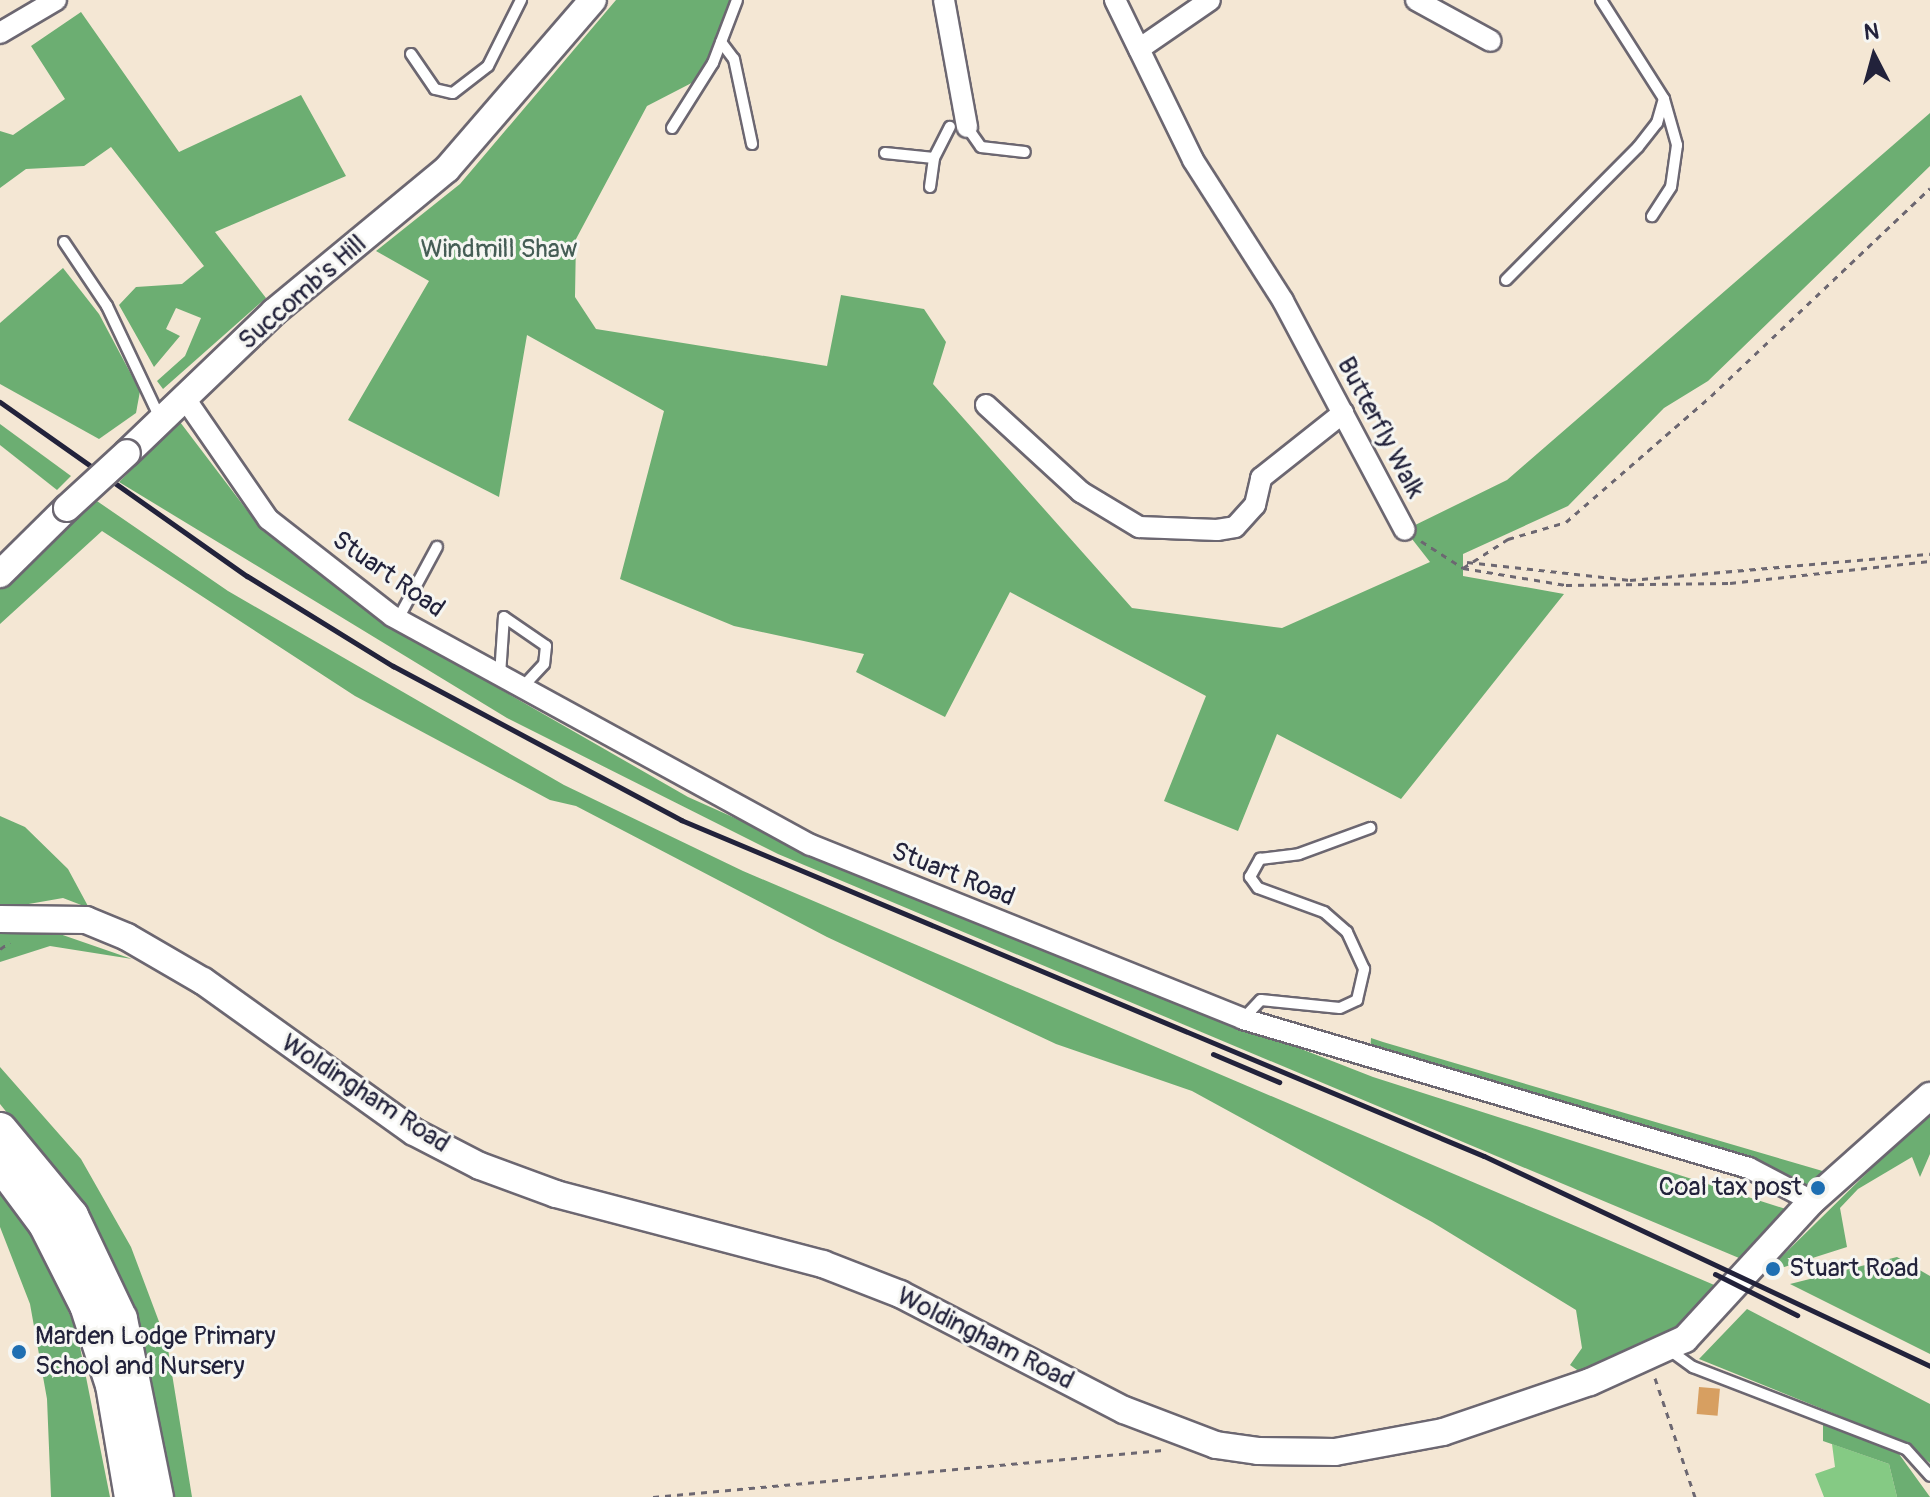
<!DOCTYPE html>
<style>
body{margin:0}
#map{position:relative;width:1930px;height:1497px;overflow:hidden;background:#f4e7d4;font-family:Pangolin,sans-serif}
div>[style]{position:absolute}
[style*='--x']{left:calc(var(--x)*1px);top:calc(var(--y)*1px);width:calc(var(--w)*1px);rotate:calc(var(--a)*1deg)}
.green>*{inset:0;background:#85ca84}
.forest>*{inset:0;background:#6cae72}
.building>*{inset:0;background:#d79f61;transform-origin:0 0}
.path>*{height:3px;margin-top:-1.5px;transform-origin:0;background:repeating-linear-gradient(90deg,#6c6771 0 6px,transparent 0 12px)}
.roads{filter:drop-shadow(2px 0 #6c6771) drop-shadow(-2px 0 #6c6771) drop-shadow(0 2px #6c6771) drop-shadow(0 -2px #6c6771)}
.service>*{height:10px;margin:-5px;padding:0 5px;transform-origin:5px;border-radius:5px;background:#fff}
.minor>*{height:20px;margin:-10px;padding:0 10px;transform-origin:10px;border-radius:10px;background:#fff}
.tertiary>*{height:26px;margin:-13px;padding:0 13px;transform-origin:13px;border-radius:13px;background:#fff}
.trunk>*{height:34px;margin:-17px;padding:0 17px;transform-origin:17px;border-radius:17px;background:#fff}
.rail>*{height:5px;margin:-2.5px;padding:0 2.5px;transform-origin:2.5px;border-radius:2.5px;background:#22223b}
.bridges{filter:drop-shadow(2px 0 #6c6771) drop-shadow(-2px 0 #6c6771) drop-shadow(0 2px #6c6771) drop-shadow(0 -2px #6c6771)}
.tertiary-bridge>*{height:26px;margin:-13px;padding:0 13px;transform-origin:13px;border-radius:13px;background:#fff}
.dots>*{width:22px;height:22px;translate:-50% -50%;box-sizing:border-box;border:4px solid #f6f6f2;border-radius:50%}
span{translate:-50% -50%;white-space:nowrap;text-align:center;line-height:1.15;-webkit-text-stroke:6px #f6f6f2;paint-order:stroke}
.park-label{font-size:26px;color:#455d55}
.street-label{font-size:26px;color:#22223b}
.poi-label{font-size:26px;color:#22223b}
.right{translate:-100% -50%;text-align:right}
.left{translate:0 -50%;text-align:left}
.north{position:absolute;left:1834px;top:16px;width:80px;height:80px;-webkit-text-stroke:6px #f6f6f2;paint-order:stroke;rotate:354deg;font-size:22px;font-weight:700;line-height:32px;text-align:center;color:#22223b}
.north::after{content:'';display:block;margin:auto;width:28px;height:36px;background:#22223b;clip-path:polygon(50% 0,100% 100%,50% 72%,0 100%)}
</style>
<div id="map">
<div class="green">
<i style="clip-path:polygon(1832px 1444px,1889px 1464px,1897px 1497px,1824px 1497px,1815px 1474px,1835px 1467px)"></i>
</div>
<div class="forest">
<i style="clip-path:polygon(616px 0,731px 0,709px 74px,647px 106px,576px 239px,575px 297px,596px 329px,827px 366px,841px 295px,924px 309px,946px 342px,933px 384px,1132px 608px,1282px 628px,1430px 562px,1405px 530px,1507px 480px,1930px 113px,1930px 166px,1708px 381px,1664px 408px,1568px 506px,1463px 554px,1463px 576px,1564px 594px,1401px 799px,1277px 734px,1238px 831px,1164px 801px,1206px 696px,1010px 592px,945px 717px,856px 672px,864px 654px,734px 626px,620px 579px,664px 411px,527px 335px,499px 497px,348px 420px,429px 281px,376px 251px,460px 184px)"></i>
<i style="clip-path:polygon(81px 12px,179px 152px,301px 95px,346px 176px,215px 232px,266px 298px,163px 389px,157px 381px,185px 356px,201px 318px,176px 308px,166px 329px,180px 336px,154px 367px,119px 305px,136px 287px,182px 284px,204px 266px,111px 147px,84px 166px,26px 169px,0 188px,0 131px,13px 135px,65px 99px,31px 46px)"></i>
<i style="clip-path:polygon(63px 268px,99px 314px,140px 391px,136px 413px,99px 439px,0 384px,0 323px)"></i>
<i style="clip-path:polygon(180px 422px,262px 530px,390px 626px,688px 797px,903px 893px,1373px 1077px,1792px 1211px,1739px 1258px,778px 854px,507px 718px,119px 482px)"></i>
<i style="clip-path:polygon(0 424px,71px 476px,57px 490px,0 445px)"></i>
<i style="clip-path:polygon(94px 499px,228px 591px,564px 785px,743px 871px,1719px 1287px,1672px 1333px,1580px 1372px,1570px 1365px,1582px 1348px,1576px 1310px,1432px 1222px,1192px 1091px,1056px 1044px,827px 937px,576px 806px,550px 800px,355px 696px,102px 531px,0 624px,0 585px)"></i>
<i style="clip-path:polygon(0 816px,25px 827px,68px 869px,89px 908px,63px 898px,0 909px)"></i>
<i style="clip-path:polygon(17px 928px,54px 932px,132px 959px,50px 946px,0 962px,0 932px)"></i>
<i style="clip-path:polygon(1371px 1038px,1383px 1042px,1826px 1172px,1805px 1200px,1370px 1055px)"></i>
<i style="clip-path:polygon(0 1067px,81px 1159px,131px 1247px,167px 1343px,192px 1497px,169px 1497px,147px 1355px,118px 1274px,73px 1195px,0 1104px)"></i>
<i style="clip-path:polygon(1930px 1111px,1930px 1154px,1920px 1177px,1912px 1157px,1858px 1189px,1840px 1208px,1847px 1247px,1765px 1273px)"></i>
<i style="clip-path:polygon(0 1186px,38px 1239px,77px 1332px,110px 1497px,51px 1497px,47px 1399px,30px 1304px,0 1227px)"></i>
<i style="clip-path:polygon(1897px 1257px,1930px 1276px,1930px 1354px,1790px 1284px)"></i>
<i style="clip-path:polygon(1747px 1309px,1930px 1404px,1930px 1463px,1904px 1442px,1699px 1359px)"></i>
<i style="clip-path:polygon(1823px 1421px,1899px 1454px,1930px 1497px,1897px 1497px,1889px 1464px,1823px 1441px)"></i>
</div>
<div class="building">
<i style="left:1699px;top:1387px;width:21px;height:27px;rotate:5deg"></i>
</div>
<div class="path">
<i style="--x:1421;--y:541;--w:50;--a:32.7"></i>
<i style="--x:1463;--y:568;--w:104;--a:9.4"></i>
<i style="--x:1566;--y:585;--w:164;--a:-0.7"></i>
<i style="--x:1730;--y:583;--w:201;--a:-6.3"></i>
<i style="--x:1467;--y:562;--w:164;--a:6.3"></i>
<i style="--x:1630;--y:580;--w:301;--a:-5"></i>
<i style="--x:1463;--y:568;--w:54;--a:-32.8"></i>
<i style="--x:1508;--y:539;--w:60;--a:-16.3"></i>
<i style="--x:1566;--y:522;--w:192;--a:-41"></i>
<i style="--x:1711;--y:396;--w:302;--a:-43.5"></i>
<i style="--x:0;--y:949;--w:12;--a:-35"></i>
<i style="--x:1655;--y:1378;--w:126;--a:71.4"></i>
<i style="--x:653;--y:1497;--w:512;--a:-5.27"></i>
</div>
<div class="roads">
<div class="service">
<i style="--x:1601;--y:0;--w:117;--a:57.5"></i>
<i style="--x:1664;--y:99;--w:48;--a:74.2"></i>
<i style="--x:1677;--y:145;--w:42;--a:98.1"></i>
<i style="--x:1671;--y:187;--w:35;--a:123"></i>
<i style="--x:721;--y:42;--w:21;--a:53"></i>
<i style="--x:734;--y:59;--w:87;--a:78"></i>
<i style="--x:411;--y:54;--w:42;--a:55.6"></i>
<i style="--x:435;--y:89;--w:18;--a:13"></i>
<i style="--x:453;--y:93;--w:44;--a:-37.6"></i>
<i style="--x:488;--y:66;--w:74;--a:-63.4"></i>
<i style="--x:967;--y:127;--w:24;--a:55"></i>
<i style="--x:981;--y:147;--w:44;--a:6.5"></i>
<i style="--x:672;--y:128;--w:77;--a:-57.8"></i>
<i style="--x:713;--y:63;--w:67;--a:-69.1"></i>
<i style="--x:885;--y:153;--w:49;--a:5.8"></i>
<i style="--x:934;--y:158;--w:35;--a:-63"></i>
<i style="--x:930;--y:187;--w:29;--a:-82"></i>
<i style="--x:64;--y:242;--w:77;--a:56.1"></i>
<i style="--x:107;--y:306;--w:126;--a:64.7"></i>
<i style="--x:1506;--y:280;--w:187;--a:-45.2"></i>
<i style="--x:1638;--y:147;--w:31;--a:-52"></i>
<i style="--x:1657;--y:123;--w:25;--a:-74"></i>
<i style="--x:398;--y:619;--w:82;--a:-61.6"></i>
<i style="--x:500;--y:675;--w:58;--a:-86.1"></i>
<i style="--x:504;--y:617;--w:51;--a:34.6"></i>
<i style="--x:546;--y:646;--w:18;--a:96"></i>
<i style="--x:544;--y:664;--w:34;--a:133"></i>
<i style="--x:1243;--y:1019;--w:26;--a:-47"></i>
<i style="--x:1261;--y:1000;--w:79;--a:5.8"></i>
<i style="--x:1340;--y:1008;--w:19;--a:-25"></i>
<i style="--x:1357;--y:1000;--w:32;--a:-77"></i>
<i style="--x:1364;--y:969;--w:41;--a:-114.7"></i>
<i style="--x:1347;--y:932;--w:30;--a:-139"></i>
<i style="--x:1324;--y:912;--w:70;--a:-160"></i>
<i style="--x:1258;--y:888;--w:14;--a:-126"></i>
<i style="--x:1250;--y:877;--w:21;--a:-61"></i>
<i style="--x:1260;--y:859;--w:39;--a:-7"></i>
<i style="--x:1299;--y:854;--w:76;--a:-20.1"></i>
<i style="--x:1668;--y:1349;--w:31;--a:36"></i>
<i style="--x:1693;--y:1367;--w:228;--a:21.1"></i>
<i style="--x:1906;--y:1449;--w:36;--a:48"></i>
</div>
<div class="minor">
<i style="--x:944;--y:0;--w:129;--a:79.7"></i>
<i style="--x:1115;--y:0;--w:178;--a:64"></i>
<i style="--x:1193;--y:160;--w:167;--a:57.4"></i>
<i style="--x:1283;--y:301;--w:259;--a:62"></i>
<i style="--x:1416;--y:0;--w:85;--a:28.7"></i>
<i style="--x:0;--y:33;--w:65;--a:-30.5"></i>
<i style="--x:1139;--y:49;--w:86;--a:-34.6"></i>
<i style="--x:186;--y:400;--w:145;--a:55.4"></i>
<i style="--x:268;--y:519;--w:157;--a:38"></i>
<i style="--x:392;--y:616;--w:477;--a:28.7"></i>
<i style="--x:811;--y:845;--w:466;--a:21.9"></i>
<i style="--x:1243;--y:1019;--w:527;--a:16.41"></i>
<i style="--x:1749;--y:1168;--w:71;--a:27.6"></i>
<i style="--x:986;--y:405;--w:129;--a:42.5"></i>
<i style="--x:1081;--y:492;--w:68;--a:31.1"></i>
<i style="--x:1139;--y:527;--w:78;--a:2.2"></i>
<i style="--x:1217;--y:530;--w:18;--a:-9"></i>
<i style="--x:1235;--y:527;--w:30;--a:-48"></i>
<i style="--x:1255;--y:505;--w:28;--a:-77"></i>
<i style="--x:1261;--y:478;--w:105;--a:-38.4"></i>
</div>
<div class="tertiary">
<i style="--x:127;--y:453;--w:204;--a:-43.8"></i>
<i style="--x:274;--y:312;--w:224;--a:-39.6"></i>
<i style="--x:447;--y:169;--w:223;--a:-49.2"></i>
<i style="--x:0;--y:574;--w:94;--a:-44.6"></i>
<i style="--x:0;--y:919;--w:86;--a:0.7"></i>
<i style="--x:86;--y:920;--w:44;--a:22.5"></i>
<i style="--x:127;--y:937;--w:88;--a:30.1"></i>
<i style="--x:203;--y:981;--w:259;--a:35.6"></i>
<i style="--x:414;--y:1132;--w:74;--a:27.3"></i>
<i style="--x:480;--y:1166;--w:81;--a:20.2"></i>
<i style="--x:556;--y:1194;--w:276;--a:14.7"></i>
<i style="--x:823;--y:1264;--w:83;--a:21.3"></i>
<i style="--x:900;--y:1294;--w:252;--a:27.4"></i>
<i style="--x:1124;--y:1410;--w:98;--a:20.8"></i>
<i style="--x:1216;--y:1445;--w:42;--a:8.1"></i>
<i style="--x:1258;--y:1451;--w:77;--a:0.7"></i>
<i style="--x:1335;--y:1452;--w:110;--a:-10.5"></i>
<i style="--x:1443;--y:1432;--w:155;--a:-18.8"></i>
<i style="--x:1590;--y:1382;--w:104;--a:-24.4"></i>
<i style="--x:1685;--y:1339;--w:188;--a:-47.4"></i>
<i style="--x:1812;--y:1201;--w:158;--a:-41.7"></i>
</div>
<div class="trunk">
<i style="--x:0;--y:1130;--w:112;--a:50.5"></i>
<i style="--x:71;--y:1216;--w:114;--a:64.6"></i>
<i style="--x:120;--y:1319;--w:182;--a:78.6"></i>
<i style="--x:0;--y:1162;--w:77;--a:53.4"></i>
<i style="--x:46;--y:1224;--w:91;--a:63.2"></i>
<i style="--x:87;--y:1305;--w:84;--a:72"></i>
<i style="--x:113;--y:1385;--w:114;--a:80.4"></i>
</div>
</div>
<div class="rail">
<i style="--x:0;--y:402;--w:302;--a:35.2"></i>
<i style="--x:247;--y:576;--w:172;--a:31.7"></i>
<i style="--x:393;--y:666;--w:327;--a:28.1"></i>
<i style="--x:681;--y:820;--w:870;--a:22.71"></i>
<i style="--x:1484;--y:1156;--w:493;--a:25.2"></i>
<i style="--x:1213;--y:1054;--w:72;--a:23"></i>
<i style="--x:1715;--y:1274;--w:92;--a:26.6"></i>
</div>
<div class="bridges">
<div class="tertiary-bridge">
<i style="--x:67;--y:508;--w:81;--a:-42.5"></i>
</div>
</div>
<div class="dots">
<i style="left:1818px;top:1188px;background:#1f6fb2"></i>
<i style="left:1773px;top:1269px;background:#1f6fb2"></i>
<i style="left:19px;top:1352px;background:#1f6fb2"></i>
</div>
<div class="park-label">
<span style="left:499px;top:250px">Windmill Shaw</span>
</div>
<div class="street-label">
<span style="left:303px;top:293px;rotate:-41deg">Succomb's Hill</span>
<span style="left:1380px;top:428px;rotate:62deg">Butterfly Walk</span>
<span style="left:388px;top:575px;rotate:35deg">Stuart Road</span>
<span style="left:953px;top:875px;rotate:22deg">Stuart Road</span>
<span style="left:365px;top:1094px;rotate:33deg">Woldingham Road</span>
<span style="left:985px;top:1339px;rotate:27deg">Woldingham Road</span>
</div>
<div class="poi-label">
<span class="right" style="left:1802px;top:1188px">Coal tax post</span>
<span class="left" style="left:1789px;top:1269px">Stuart Road</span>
<span class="left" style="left:35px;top:1352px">Marden Lodge Primary<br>School and Nursery</span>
</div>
<div class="north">N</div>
</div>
